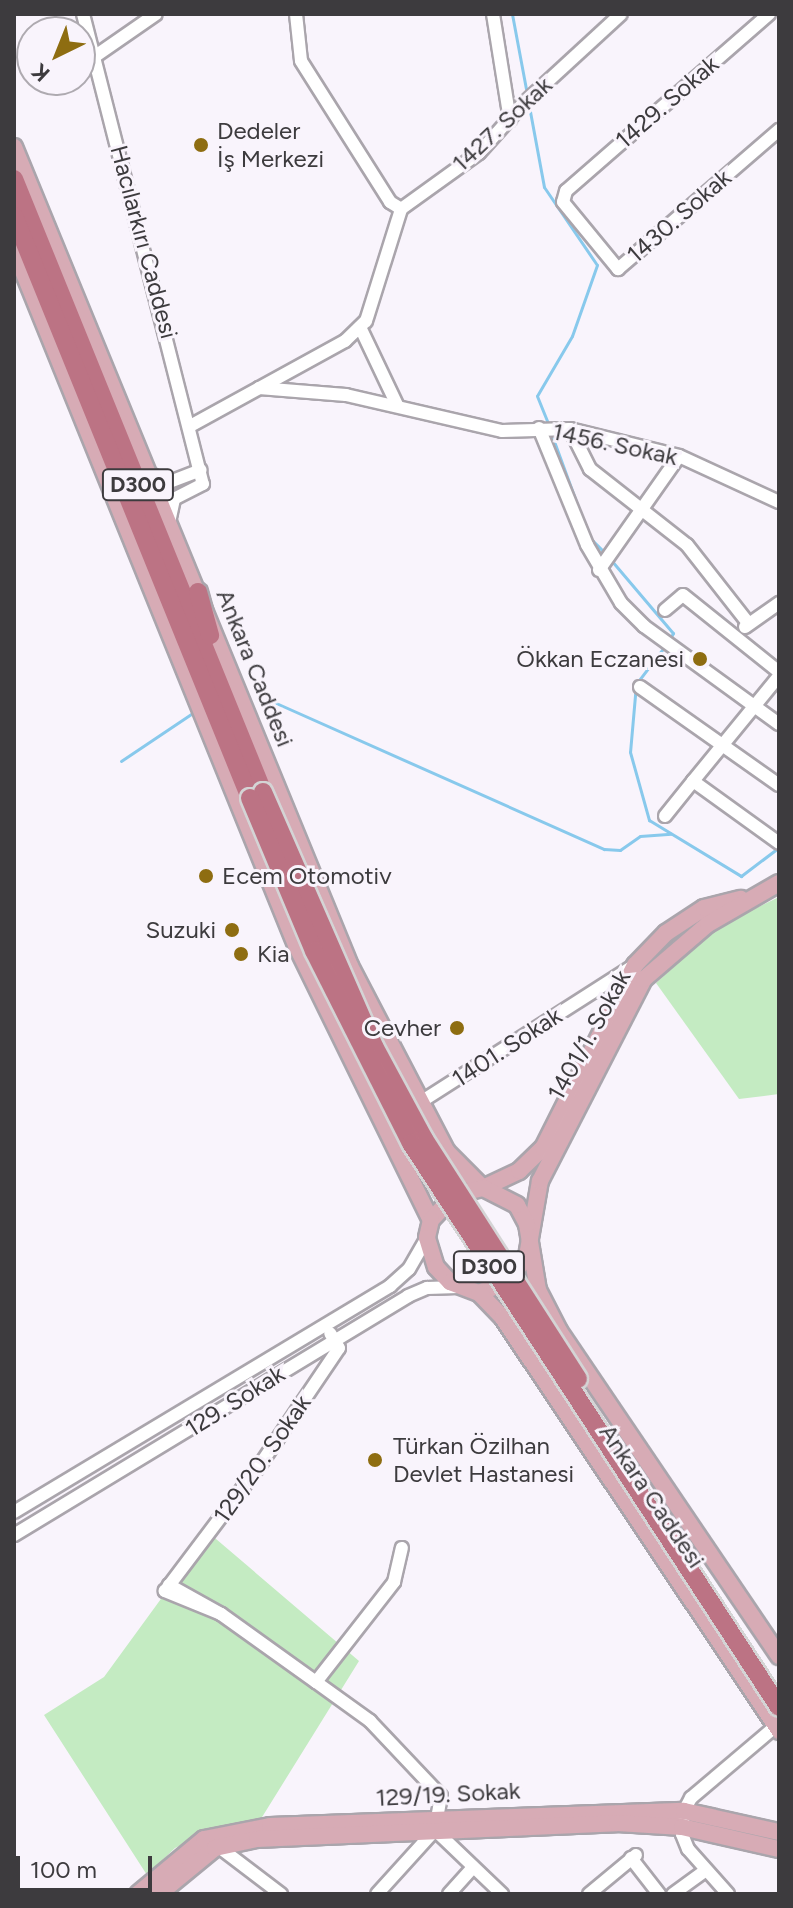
<!DOCTYPE html>
<meta charset="utf-8">
<style>
body{margin:0}
#map{position:relative;width:793px;height:1908px;overflow:hidden;background:#f9f4fc;font-family:Figtree,sans-serif}
div>[style]{position:absolute}
[style*='--x']{left:calc(var(--x)*1px);top:calc(var(--y)*1px);width:calc(var(--w)*1px);rotate:calc(var(--a)*1deg)}
.green>*{inset:0;background:#c4ebc2}
.stream>*{height:3px;margin:-1.5px;padding:0 1.5px;transform-origin:1.5px;border-radius:1.5px;background:#88c9ec}
.roads{filter:drop-shadow(2px 0 #aaa5ac) drop-shadow(-2px 0 #aaa5ac) drop-shadow(0 2px #aaa5ac) drop-shadow(0 -2px #aaa5ac)}
.minor>*{height:12px;margin:-6px;padding:0 6px;transform-origin:6px;border-radius:6px;background:#fff}
.major>*{height:16px;margin:-8px;padding:0 8px;transform-origin:8px;border-radius:8px;background:#d7abb5}
.highway>*{height:18px;margin:-9px;padding:0 9px;transform-origin:9px;border-radius:9px;background:#bc7384}
.bridges{filter:drop-shadow(2px 0 #d4d4d5) drop-shadow(-2px 0 #d4d4d5) drop-shadow(0 2px #d4d4d5) drop-shadow(0 -2px #d4d4d5)}
.highway-bridge>*{height:18px;margin:-9px;padding:0 9px;transform-origin:9px;border-radius:9px;background:#bc7384}
.dots>*{width:22px;height:22px;translate:-50% -50%;box-sizing:border-box;border:4px solid #f9f4fc;border-radius:50%}
span{translate:-50% -50%;white-space:nowrap;text-align:center;line-height:1.15;-webkit-text-stroke:6px #f9f4fc;paint-order:stroke}
.shield-label span{padding:2px 6px;background:#f9f4fc;border:2px solid;border-radius:6px;-webkit-text-stroke-width:0}
.shield-label{font-size:22px;color:#3d3b3e;font-weight:700}
.street-label{font-size:24px;color:#3d3b3e}
.poi-label{font-size:24px;color:#3d3b3e}
.left{translate:0 -50%;text-align:left}
.right{translate:-100% -50%;text-align:right}
.frame{position:absolute;inset:0;border:16px solid #3d3b3e;pointer-events:none}
.north{position:absolute;left:16px;top:16px;width:80px;height:80px;box-sizing:border-box;background:#f9f4fc;border:2px solid #aeaab0;border-radius:50%;rotate:223deg;font-size:22px;font-weight:700;line-height:32px;text-align:center;color:#3d3b3e}
.north::after{content:'';display:block;margin:auto;width:28px;height:36px;background:#8e6d11;clip-path:polygon(50% 0,100% 100%,50% 72%,0 100%)}
.scale{position:absolute;left:16px;top:1856px;width:136px;height:36px;box-sizing:border-box;border:4px solid #3d3b3e;border-top:0;padding-left:10px;font-size:24px;line-height:28px;white-space:nowrap;color:#3d3b3e;-webkit-text-stroke:6px #f9f4fc;paint-order:stroke}
</style>
<div id="map">
<div class="green">
<i style="clip-path:polygon(779px 897px,779px 1094px,739px 1099px,656px 983px,719px 926px)"></i>
<i style="clip-path:polygon(209px 1533px,359px 1661px,259px 1822px,220px 1827px,175px 1848px,147px 1875px,44px 1715px,104px 1677px)"></i>
</div>
<div class="stream">
<i style="--x:512;--y:14;--w:76;--a:79.4"></i>
<i style="--x:529;--y:106;--w:82;--a:79.5"></i>
<i style="--x:544;--y:187;--w:94;--a:55.8"></i>
<i style="--x:597;--y:265;--w:75;--a:109.4"></i>
<i style="--x:572;--y:336;--w:69;--a:120.3"></i>
<i style="--x:537;--y:396;--w:27;--a:68"></i>
<i style="--x:551;--y:433;--w:96;--a:69.9"></i>
<i style="--x:590;--y:538;--w:21;--a:45"></i>
<i style="--x:611;--y:560;--w:96;--a:49.7"></i>
<i style="--x:673;--y:633;--w:7;--a:117"></i>
<i style="--x:665;--y:646;--w:48;--a:127.3"></i>
<i style="--x:636;--y:684;--w:68;--a:95"></i>
<i style="--x:630;--y:752;--w:71;--a:74.4"></i>
<i style="--x:649;--y:820;--w:108;--a:31.3"></i>
<i style="--x:741;--y:876;--w:46;--a:-37.1"></i>
<i style="--x:267;--y:699;--w:369;--a:24"></i>
<i style="--x:604;--y:849;--w:16;--a:4"></i>
<i style="--x:620;--y:850;--w:24;--a:-35"></i>
<i style="--x:640;--y:836;--w:31;--a:-4"></i>
<i style="--x:121;--y:761;--w:88;--a:-33.9"></i>
</div>
<div class="roads">
<div class="minor">
<i style="--x:83;--y:14;--w:485;--a:75.7"></i>
<i style="--x:203;--y:484;--w:33;--a:153"></i>
<i style="--x:174;--y:499;--w:24;--a:102"></i>
<i style="--x:296;--y:14;--w:47;--a:83.9"></i>
<i style="--x:301;--y:61;--w:167;--a:57.7"></i>
<i style="--x:390;--y:202;--w:13;--a:32"></i>
<i style="--x:493;--y:14;--w:107;--a:80.9"></i>
<i style="--x:769;--y:14;--w:269;--a:138.9"></i>
<i style="--x:566;--y:191;--w:11;--a:105"></i>
<i style="--x:563;--y:202;--w:87;--a:50.6"></i>
<i style="--x:618;--y:269;--w:213;--a:-40.8"></i>
<i style="--x:94;--y:57;--w:75;--a:-34.7"></i>
<i style="--x:360;--y:327;--w:86;--a:64.6"></i>
<i style="--x:259;--y:388;--w:87;--a:4.6"></i>
<i style="--x:346;--y:395;--w:160;--a:13"></i>
<i style="--x:502;--y:431;--w:68;--a:-1.7"></i>
<i style="--x:570;--y:429;--w:112;--a:13.9"></i>
<i style="--x:679;--y:456;--w:110;--a:24.7"></i>
<i style="--x:192;--y:425;--w:175;--a:-28.8"></i>
<i style="--x:345;--y:341;--w:29;--a:-44"></i>
<i style="--x:366;--y:321;--w:117;--a:-72.6"></i>
<i style="--x:401;--y:209;--w:96;--a:-35.7"></i>
<i style="--x:479;--y:153;--w:64;--a:-48.1"></i>
<i style="--x:522;--y:105;--w:134;--a:-42.6"></i>
<i style="--x:539;--y:428;--w:126;--a:67.7"></i>
<i style="--x:587;--y:545;--w:67;--a:59.6"></i>
<i style="--x:621;--y:603;--w:33;--a:45"></i>
<i style="--x:644;--y:626;--w:167;--a:36"></i>
<i style="--x:570;--y:429;--w:45;--a:63.4"></i>
<i style="--x:590;--y:469;--w:123;--a:38.1"></i>
<i style="--x:687;--y:545;--w:100;--a:51.9"></i>
<i style="--x:149;--y:473;--w:21;--a:29"></i>
<i style="--x:167;--y:483;--w:36;--a:-21"></i>
<i style="--x:599;--y:570;--w:139;--a:-54.9"></i>
<i style="--x:665;--y:610;--w:23;--a:-40"></i>
<i style="--x:683;--y:595;--w:123;--a:38.7"></i>
<i style="--x:745;--y:627;--w:42;--a:-35.2"></i>
<i style="--x:779;--y:676;--w:136;--a:129.3"></i>
<i style="--x:693;--y:781;--w:106;--a:35.8"></i>
<i style="--x:640;--y:687;--w:170;--a:35.2"></i>
<i style="--x:665;--y:816;--w:45;--a:-51.3"></i>
<i style="--x:419;--y:1103;--w:256;--a:-32.6"></i>
<i style="--x:14;--y:1512;--w:439;--a:-31"></i>
<i style="--x:390;--y:1286;--w:25;--a:-42"></i>
<i style="--x:409;--y:1269;--w:36;--a:-60"></i>
<i style="--x:14;--y:1535;--w:461;--a:-31.2"></i>
<i style="--x:408;--y:1296;--w:21;--a:-23"></i>
<i style="--x:427;--y:1288;--w:31;--a:-2"></i>
<i style="--x:169;--y:1585;--w:60;--a:29.1"></i>
<i style="--x:221;--y:1614;--w:61;--a:-157.7"></i>
<i style="--x:165;--y:1591;--w:158;--a:-53"></i>
<i style="--x:260;--y:1465;--w:141;--a:-56"></i>
<i style="--x:339;--y:1348;--w:17;--a:-121"></i>
<i style="--x:221;--y:1614;--w:117;--a:35.6"></i>
<i style="--x:316;--y:1682;--w:127;--a:-52"></i>
<i style="--x:394;--y:1582;--w:35;--a:-77"></i>
<i style="--x:316;--y:1682;--w:67;--a:35.8"></i>
<i style="--x:370;--y:1721;--w:103;--a:46.6"></i>
<i style="--x:441;--y:1796;--w:35;--a:100"></i>
<i style="--x:435;--y:1830;--w:86;--a:132.2"></i>
<i style="--x:435;--y:1830;--w:93;--a:43.7"></i>
<i style="--x:219;--y:1847;--w:78;--a:37.2"></i>
<i style="--x:631;--y:1858;--w:46;--a:52.1"></i>
<i style="--x:449;--y:1894;--w:36;--a:-48"></i>
<i style="--x:589;--y:1894;--w:61;--a:-39.7"></i>
<i style="--x:673;--y:1894;--w:39;--a:-36"></i>
<i style="--x:728;--y:1894;--w:60;--a:-131.6"></i>
<i style="--x:688;--y:1849;--w:16;--a:-112"></i>
<i style="--x:682;--y:1834;--w:23;--a:-85"></i>
<i style="--x:684;--y:1811;--w:15;--a:-62"></i>
<i style="--x:691;--y:1798;--w:111;--a:-40.3"></i>
</div>
<div class="major">
<i style="--x:14;--y:147;--w:885;--a:67.69"></i>
<i style="--x:350;--y:966;--w:210;--a:62.5"></i>
<i style="--x:447;--y:1152;--w:51;--a:45"></i>
<i style="--x:14;--y:249;--w:751;--a:67.94"></i>
<i style="--x:296;--y:945;--w:306;--a:63.9"></i>
<i style="--x:483;--y:1188;--w:40;--a:-25"></i>
<i style="--x:519;--y:1171;--w:33;--a:-44"></i>
<i style="--x:543;--y:1148;--w:205;--a:-63.3"></i>
<i style="--x:635;--y:965;--w:45;--a:-45.9"></i>
<i style="--x:666;--y:933;--w:45;--a:-33.3"></i>
<i style="--x:704;--y:908;--w:38;--a:-14"></i>
<i style="--x:479;--y:1293;--w:31;--a:-22"></i>
<i style="--x:508;--y:1281;--w:31;--a:-53"></i>
<i style="--x:527;--y:1256;--w:76;--a:-80.2"></i>
<i style="--x:540;--y:1181;--w:227;--a:-62.8"></i>
<i style="--x:644;--y:979;--w:84;--a:-40.7"></i>
<i style="--x:708;--y:924;--w:82;--a:-30"></i>
<i style="--x:779;--y:1656;--w:392;--a:-124.1"></i>
<i style="--x:559;--y:1331;--w:46;--a:-117.1"></i>
<i style="--x:538;--y:1290;--w:67;--a:-99.5"></i>
<i style="--x:527;--y:1224;--w:21;--a:-118"></i>
<i style="--x:517;--y:1205;--w:38;--a:-153"></i>
<i style="--x:483;--y:1188;--w:28;--a:167"></i>
<i style="--x:456;--y:1194;--w:36;--a:134"></i>
<i style="--x:431;--y:1220;--w:18;--a:103"></i>
<i style="--x:427;--y:1238;--w:30;--a:73"></i>
<i style="--x:436;--y:1267;--w:21;--a:47"></i>
<i style="--x:450;--y:1282;--w:31;--a:21"></i>
<i style="--x:479;--y:1293;--w:35;--a:46"></i>
<i style="--x:503;--y:1318;--w:497;--a:56.2"></i>
<i style="--x:138;--y:1894;--w:86;--a:-39.8"></i>
<i style="--x:204;--y:1839;--w:67;--a:-11.1"></i>
<i style="--x:270;--y:1826;--w:414;--a:-2.1"></i>
<i style="--x:684;--y:1811;--w:97;--a:12.5"></i>
<i style="--x:159;--y:1894;--w:72;--a:-39.4"></i>
<i style="--x:215;--y:1848;--w:43;--a:-12.1"></i>
<i style="--x:257;--y:1839;--w:360;--a:-2.5"></i>
<i style="--x:617;--y:1823;--w:65;--a:3.5"></i>
<i style="--x:682;--y:1827;--w:99;--a:12.8"></i>
</div>
<div class="highway">
<i style="--x:14;--y:179;--w:662;--a:67.89"></i>
<i style="--x:14;--y:216;--w:628;--a:67.93"></i>
<i style="--x:198;--y:592;--w:45;--a:74.4"></i>
</div>
</div>
<div class="bridges">
<div class="highway-bridge">
<i style="--x:263;--y:792;--w:279;--a:66.4"></i>
<i style="--x:375;--y:1048;--w:103;--a:61.7"></i>
<i style="--x:424;--y:1139;--w:285;--a:57.3"></i>
<i style="--x:250;--y:798;--w:166;--a:67.3"></i>
<i style="--x:314;--y:951;--w:215;--a:63.2"></i>
<i style="--x:411;--y:1143;--w:673;--a:56.88"></i>
</div>
</div>
<div class="dots">
<i style="left:201px;top:145px;background:#8e6d11"></i>
<i style="left:700px;top:659px;background:#8e6d11"></i>
<i style="left:206px;top:876px;background:#8e6d11"></i>
<i style="left:232px;top:930px;background:#8e6d11"></i>
<i style="left:241px;top:954px;background:#8e6d11"></i>
<i style="left:457px;top:1028px;background:#8e6d11"></i>
<i style="left:375px;top:1460px;background:#8e6d11"></i>
</div>
<div class="shield-label">
<span style="left:138px;top:485px">D300</span>
<span style="left:489px;top:1267px">D300</span>
</div>
<div class="street-label">
<span style="left:667px;top:102px;rotate:-41deg">1429. Sokak</span>
<span style="left:502px;top:124px;rotate:-43deg">1427. Sokak</span>
<span style="left:679px;top:216px;rotate:-41deg">1430. Sokak</span>
<span style="left:144px;top:242px;rotate:75deg">Hacılarkırı Caddesi</span>
<span style="left:615px;top:444px;rotate:12deg">1456. Sokak</span>
<span style="left:255px;top:668px;rotate:68deg">Ankara Caddesi</span>
<span style="left:589px;top:1035px;rotate:-61deg">1401/1. Sokak</span>
<span style="left:507px;top:1047px;rotate:-33deg">1401. Sokak</span>
<span style="left:235px;top:1401px;rotate:-32deg">129. Sokak</span>
<span style="left:262px;top:1459px;rotate:-55deg">129/20. Sokak</span>
<span style="left:652px;top:1496px;rotate:56deg">Ankara Caddesi</span>
<span style="left:448px;top:1794px;rotate:-3deg">129/19. Sokak</span>
</div>
<div class="poi-label">
<span class="left" style="left:217px;top:145px">Dedeler<br>İş Merkezi</span>
<span class="right" style="left:684px;top:659px">Ökkan Eczanesi</span>
<span class="left" style="left:222px;top:876px">Ecem Otomotiv</span>
<span class="right" style="left:216px;top:930px">Suzuki</span>
<span class="left" style="left:257px;top:954px">Kia</span>
<span class="right" style="left:441px;top:1028px">Cevher</span>
<span class="left" style="left:393px;top:1460px">Türkan Özilhan<br>Devlet Hastanesi</span>
</div>
<div class="frame"></div>
<div class="north">K</div>
<div class="scale">100 m</div>
</div>
